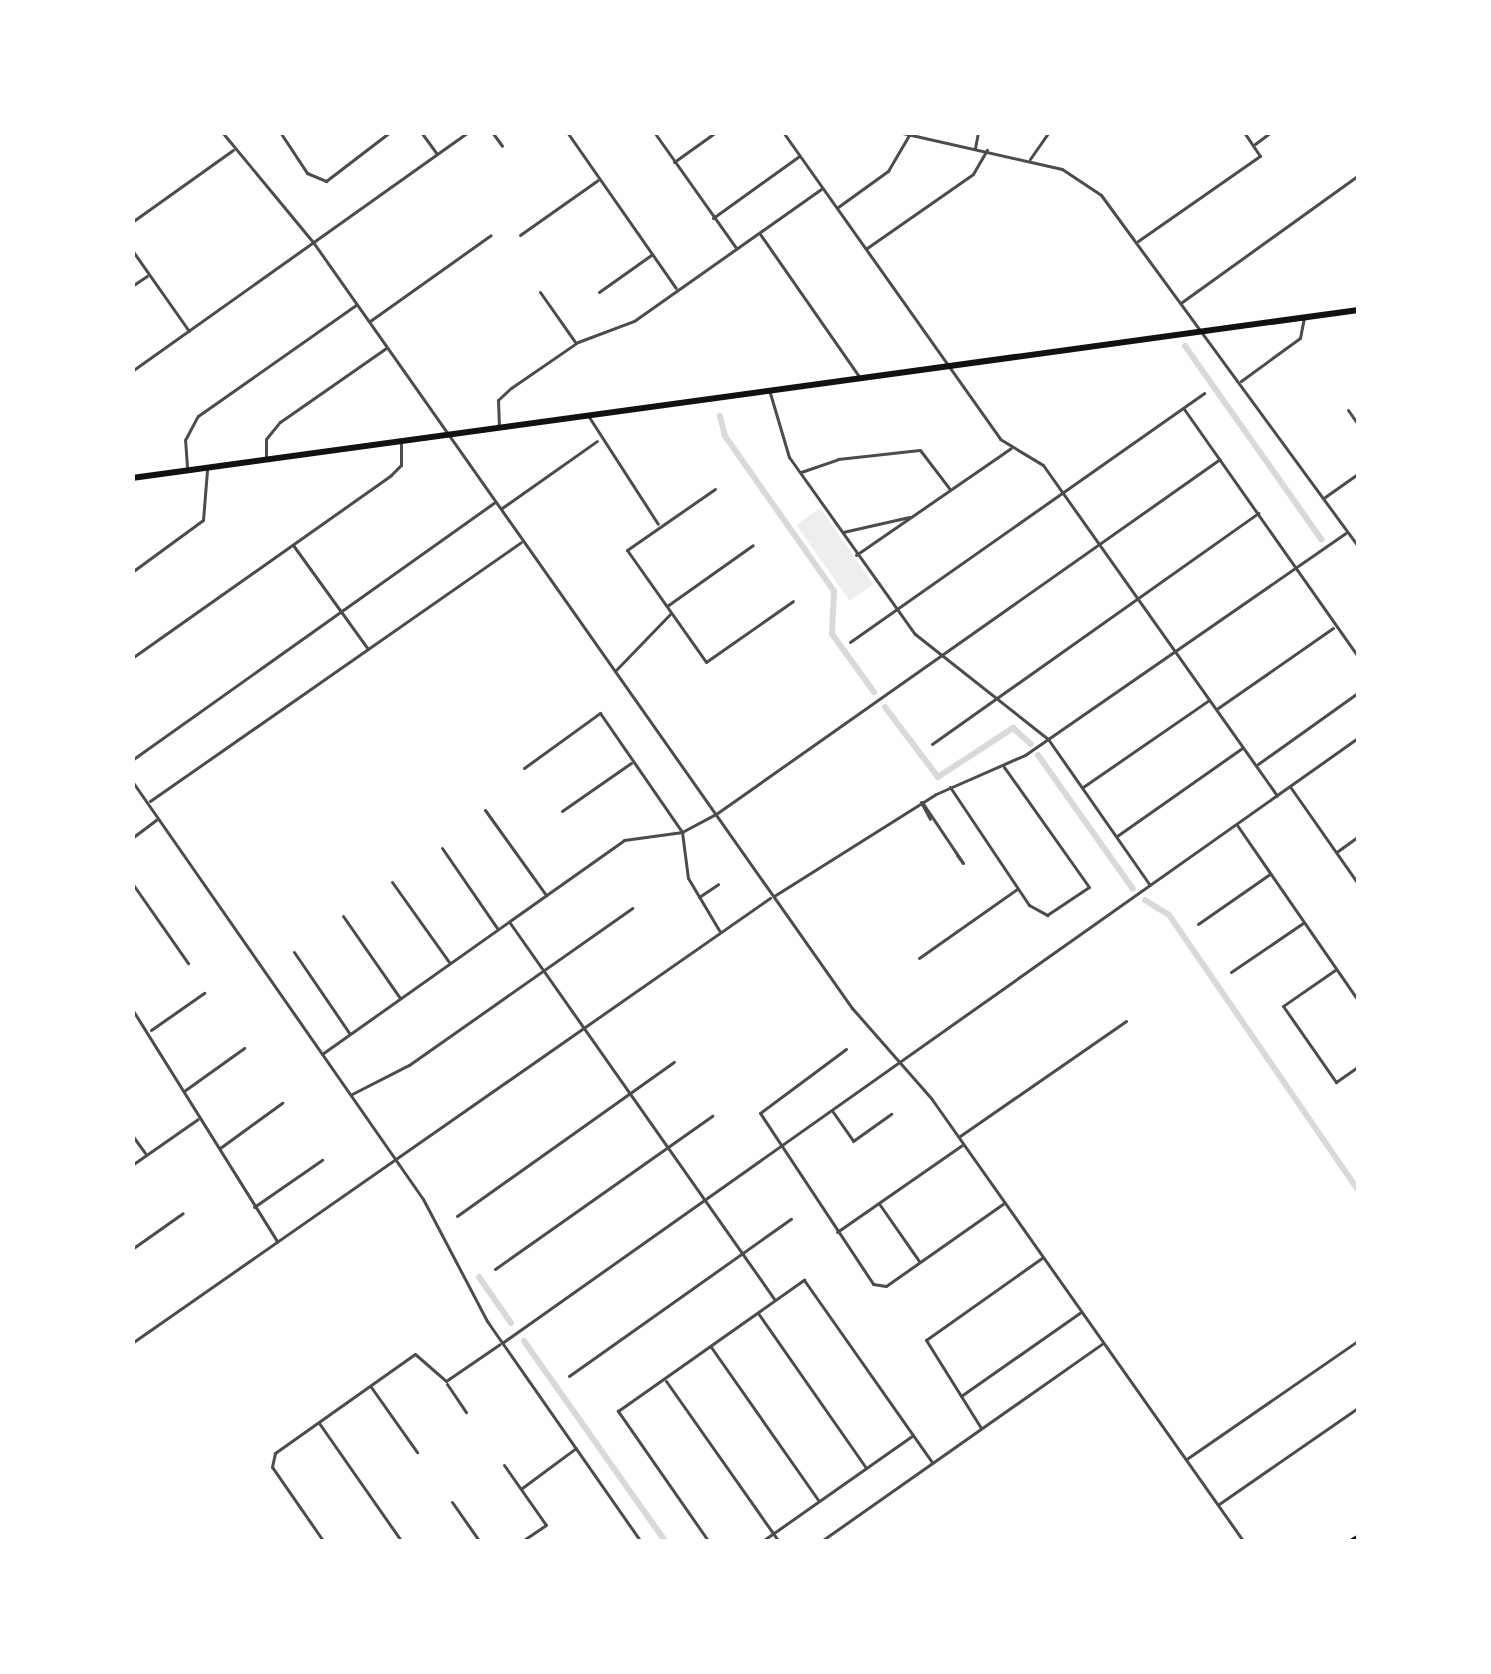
<!DOCTYPE html>
<style>
body{margin:0}
#map{position:relative;width:1491px;height:1674px;overflow:hidden;background:#fff;font-family:"Asap Condensed",sans-serif}
div>[style]{position:absolute}
[style*='--x']{left:calc(var(--x)*1px);top:calc(var(--y)*1px);width:calc(var(--w)*1px);rotate:calc(var(--a)*1deg)}
.green>*{inset:0;background:#eee;transform-origin:0 0}
.canal>*{height:6px;margin:-3px;padding:0 3px;transform-origin:3px;border-radius:3px;background:#d9d9d9}
.minor>*{height:3px;margin:-1.5px;padding:0 1.5px;transform-origin:1.5px;border-radius:1.5px;background:#4c4c4c}
.tertiary>*{height:3px;margin:-1.5px;padding:0 1.5px;transform-origin:1.5px;border-radius:1.5px;background:#4c4c4c}
.primary>*{height:6px;margin:-3px;padding:0 3px;transform-origin:3px;border-radius:3px;background:#111}
span{translate:-50% -50%;white-space:nowrap;text-align:center;line-height:1.15;-webkit-text-stroke:9px #fff;paint-order:stroke}
.frame{position:absolute;inset:0;border:135px solid #fff;pointer-events:none}
</style>
<div id="map">
<div class="green">
<i style="left:820px;top:508px;width:93px;height:29px;rotate:55deg"></i>
</div>
<div class="canal">
<i style="--x:1185;--y:346;--w:237;--a:54.8"></i>
<i style="--x:720;--y:416;--w:21;--a:76"></i>
<i style="--x:725;--y:436;--w:189;--a:54.9"></i>
<i style="--x:834;--y:591;--w:43;--a:92.7"></i>
<i style="--x:832;--y:634;--w:72;--a:54.1"></i>
<i style="--x:885;--y:707;--w:88;--a:52.9"></i>
<i style="--x:938;--y:777;--w:90;--a:-33.2"></i>
<i style="--x:1013;--y:728;--w:24;--a:42"></i>
<i style="--x:1038;--y:755;--w:164;--a:54.7"></i>
<i style="--x:1145;--y:900;--w:28;--a:32"></i>
<i style="--x:1169;--y:915;--w:335;--a:55.5"></i>
<i style="--x:479;--y:1277;--w:56;--a:55.2"></i>
<i style="--x:524;--y:1341;--w:246;--a:54.8"></i>
</div>
<div class="minor">
<i style="--x:280;--y:132;--w:49;--a:56.6"></i>
<i style="--x:307;--y:173;--w:21;--a:23"></i>
<i style="--x:326;--y:181;--w:81;--a:-37.4"></i>
<i style="--x:421;--y:132;--w:27;--a:54"></i>
<i style="--x:492;--y:132;--w:17;--a:54"></i>
<i style="--x:567;--y:132;--w:190;--a:55.1"></i>
<i style="--x:654;--y:132;--w:142;--a:54.7"></i>
<i style="--x:783;--y:132;--w:376;--a:54.7"></i>
<i style="--x:1000;--y:439;--w:50;--a:31.2"></i>
<i style="--x:1043;--y:465;--w:405;--a:54.7"></i>
<i style="--x:1255;--y:144;--w:20;--a:-37"></i>
<i style="--x:975;--y:148;--w:16;--a:-79"></i>
<i style="--x:1030;--y:159;--w:33;--a:-55"></i>
<i style="--x:674;--y:162;--w:52;--a:-35.5"></i>
<i style="--x:838;--y:207;--w:62;--a:-35.8"></i>
<i style="--x:888;--y:171;--w:42;--a:-59.7"></i>
<i style="--x:713;--y:218;--w:105;--a:-35.7"></i>
<i style="--x:132;--y:222;--w:124;--a:-35.5"></i>
<i style="--x:760;--y:234;--w:175;--a:55.2"></i>
<i style="--x:520;--y:235;--w:95;--a:-35.2"></i>
<i style="--x:1138;--y:241;--w:149;--a:-34.9"></i>
<i style="--x:1260;--y:156;--w:29;--a:-124"></i>
<i style="--x:867;--y:248;--w:129;--a:-34.9"></i>
<i style="--x:973;--y:174;--w:28;--a:-60"></i>
<i style="--x:132;--y:250;--w:99;--a:54.9"></i>
<i style="--x:132;--y:286;--w:18;--a:-34"></i>
<i style="--x:540;--y:292;--w:61;--a:55"></i>
<i style="--x:599;--y:292;--w:64;--a:-35.4"></i>
<i style="--x:1182;--y:302;--w:218;--a:-35.7"></i>
<i style="--x:370;--y:321;--w:148;--a:-35.4"></i>
<i style="--x:1241;--y:381;--w:73;--a:-36.1"></i>
<i style="--x:1300;--y:338;--w:20;--a:-79"></i>
<i style="--x:770;--y:393;--w:67;--a:73.5"></i>
<i style="--x:789;--y:457;--w:217;--a:54.6"></i>
<i style="--x:915;--y:634;--w:169;--a:38.3"></i>
<i style="--x:1048;--y:739;--w:178;--a:55.1"></i>
<i style="--x:1184;--y:409;--w:304;--a:54.9"></i>
<i style="--x:1348;--y:410;--w:19;--a:55"></i>
<i style="--x:589;--y:417;--w:127;--a:57.2"></i>
<i style="--x:499;--y:428;--w:28;--a:-92"></i>
<i style="--x:498;--y:400;--w:18;--a:-43"></i>
<i style="--x:511;--y:388;--w:81;--a:-34.5"></i>
<i style="--x:578;--y:342;--w:60;--a:-20.6"></i>
<i style="--x:634;--y:321;--w:229;--a:-35.2"></i>
<i style="--x:266;--y:457;--w:18;--a:-90"></i>
<i style="--x:266;--y:439;--w:22;--a:-51"></i>
<i style="--x:280;--y:422;--w:129;--a:-34.9"></i>
<i style="--x:187;--y:467;--w:27;--a:-94"></i>
<i style="--x:185;--y:440;--w:27;--a:-62"></i>
<i style="--x:198;--y:416;--w:193;--a:-35.1"></i>
<i style="--x:801;--y:472;--w:39;--a:-19"></i>
<i style="--x:838;--y:459;--w:82;--a:-6.3"></i>
<i style="--x:920;--y:450;--w:48;--a:52.7"></i>
<i style="--x:715;--y:489;--w:107;--a:145.3"></i>
<i style="--x:627;--y:550;--w:137;--a:54.8"></i>
<i style="--x:706;--y:662;--w:106;--a:-35"></i>
<i style="--x:1325;--y:497;--w:42;--a:-35.2"></i>
<i style="--x:502;--y:508;--w:116;--a:-35.2"></i>
<i style="--x:843;--y:532;--w:68;--a:-12.8"></i>
<i style="--x:293;--y:545;--w:128;--a:54.2"></i>
<i style="--x:856;--y:555;--w:188;--a:-34.6"></i>
<i style="--x:132;--y:572;--w:88;--a:-36.2"></i>
<i style="--x:203;--y:520;--w:50;--a:-85.4"></i>
<i style="--x:667;--y:606;--w:105;--a:-35.3"></i>
<i style="--x:850;--y:642;--w:433;--a:-35.1"></i>
<i style="--x:615;--y:671;--w:79;--a:-46"></i>
<i style="--x:1218;--y:708;--w:140;--a:-34.8"></i>
<i style="--x:932;--y:744;--w:400;--a:-35.3"></i>
<i style="--x:132;--y:760;--w:444;--a:-35.4"></i>
<i style="--x:1258;--y:764;--w:124;--a:-35.5"></i>
<i style="--x:524;--y:768;--w:94;--a:-35.9"></i>
<i style="--x:600;--y:713;--w:145;--a:55.4"></i>
<i style="--x:682;--y:832;--w:46;--a:82.6"></i>
<i style="--x:688;--y:878;--w:61;--a:59.2"></i>
<i style="--x:950;--y:787;--w:142;--a:56.2"></i>
<i style="--x:1029;--y:905;--w:21;--a:29"></i>
<i style="--x:1047;--y:915;--w:50;--a:-33.7"></i>
<i style="--x:1089;--y:887;--w:147;--a:-125.3"></i>
<i style="--x:1083;--y:787;--w:153;--a:-34.6"></i>
<i style="--x:1291;--y:788;--w:118;--a:55"></i>
<i style="--x:921;--y:802;--w:19;--a:62"></i>
<i style="--x:922;--y:802;--w:73;--a:56.1"></i>
<i style="--x:963;--y:863;--w:10;--a:-127"></i>
<i style="--x:485;--y:810;--w:105;--a:54.3"></i>
<i style="--x:562;--y:811;--w:84;--a:-34.8"></i>
<i style="--x:1237;--y:825;--w:215;--a:55.4"></i>
<i style="--x:1117;--y:836;--w:153;--a:-35.1"></i>
<i style="--x:132;--y:838;--w:30;--a:-37"></i>
<i style="--x:442;--y:848;--w:97;--a:55.5"></i>
<i style="--x:1338;--y:851;--w:26;--a:-36"></i>
<i style="--x:392;--y:882;--w:98;--a:54.5"></i>
<i style="--x:132;--y:883;--w:98;--a:55"></i>
<i style="--x:774;--y:896;--w:191;--a:-32.2"></i>
<i style="--x:936;--y:794;--w:97;--a:-23.7"></i>
<i style="--x:1025;--y:755;--w:390;--a:-34.7"></i>
<i style="--x:699;--y:897;--w:23;--a:-34"></i>
<i style="--x:343;--y:916;--w:100;--a:55.2"></i>
<i style="--x:510;--y:923;--w:459;--a:54.9"></i>
<i style="--x:1198;--y:924;--w:88;--a:-34.8"></i>
<i style="--x:294;--y:952;--w:99;--a:55.7"></i>
<i style="--x:919;--y:958;--w:120;--a:-35.1"></i>
<i style="--x:1335;--y:970;--w:63;--a:145.3"></i>
<i style="--x:1283;--y:1006;--w:93;--a:55.1"></i>
<i style="--x:1336;--y:1082;--w:28;--a:-35"></i>
<i style="--x:1231;--y:972;--w:87;--a:-34.2"></i>
<i style="--x:132;--y:1009;--w:274;--a:58"></i>
<i style="--x:151;--y:1030;--w:65;--a:-34.9"></i>
<i style="--x:846;--y:1049;--w:107;--a:143.3"></i>
<i style="--x:760;--y:1113;--w:205;--a:56.5"></i>
<i style="--x:873;--y:1284;--w:13;--a:9"></i>
<i style="--x:886;--y:1286;--w:144;--a:-35.1"></i>
<i style="--x:322;--y:1054;--w:370;--a:-35.3"></i>
<i style="--x:624;--y:840;--w:59;--a:-7.9"></i>
<i style="--x:682;--y:832;--w:38;--a:-28"></i>
<i style="--x:716;--y:814;--w:616;--a:-35.16"></i>
<i style="--x:184;--y:1091;--w:74;--a:-35.6"></i>
<i style="--x:352;--y:1094;--w:64;--a:-27"></i>
<i style="--x:409;--y:1065;--w:273;--a:-35.1"></i>
<i style="--x:833;--y:1112;--w:35;--a:55"></i>
<i style="--x:853;--y:1141;--w:47;--a:-35.4"></i>
<i style="--x:132;--y:1135;--w:22;--a:54"></i>
<i style="--x:960;--y:1136;--w:202;--a:-34.7"></i>
<i style="--x:220;--y:1148;--w:77;--a:-36"></i>
<i style="--x:132;--y:1165;--w:80;--a:-34.9"></i>
<i style="--x:880;--y:1205;--w:68;--a:55.1"></i>
<i style="--x:254;--y:1207;--w:83;--a:-34.7"></i>
<i style="--x:457;--y:1216;--w:266;--a:-35.4"></i>
<i style="--x:837;--y:1232;--w:152;--a:-34.8"></i>
<i style="--x:132;--y:1249;--w:62;--a:-35.2"></i>
<i style="--x:495;--y:1269;--w:266;--a:-35.2"></i>
<i style="--x:758;--y:1313;--w:189;--a:55.1"></i>
<i style="--x:711;--y:1347;--w:188;--a:55"></i>
<i style="--x:569;--y:1376;--w:272;--a:-35.3"></i>
<i style="--x:666;--y:1381;--w:197;--a:54.9"></i>
<i style="--x:447;--y:1384;--w:34;--a:56"></i>
<i style="--x:371;--y:1387;--w:80;--a:54.7"></i>
<i style="--x:961;--y:1396;--w:146;--a:-35"></i>
<i style="--x:319;--y:1423;--w:145;--a:55.1"></i>
<i style="--x:981;--y:1428;--w:104;--a:-122"></i>
<i style="--x:926;--y:1340;--w:142;--a:-35.3"></i>
<i style="--x:1188;--y:1458;--w:208;--a:-34.6"></i>
<i style="--x:504;--y:1465;--w:73;--a:55"></i>
<i style="--x:546;--y:1525;--w:30;--a:146"></i>
<i style="--x:522;--y:1488;--w:67;--a:-36.5"></i>
<i style="--x:452;--y:1502;--w:49;--a:55"></i>
<i style="--x:1219;--y:1504;--w:170;--a:-34.7"></i>
<i style="--x:324;--y:1542;--w:91;--a:-124.7"></i>
<i style="--x:272;--y:1467;--w:14;--a:-78"></i>
<i style="--x:275;--y:1453;--w:171;--a:-35.3"></i>
<i style="--x:415;--y:1354;--w:41;--a:41.1"></i>
<i style="--x:446;--y:1381;--w:65;--a:-34.4"></i>
<i style="--x:709;--y:1542;--w:160;--a:-124.8"></i>
<i style="--x:618;--y:1411;--w:228;--a:-35.2"></i>
<i style="--x:804;--y:1280;--w:221;--a:54.9"></i>
<i style="--x:761;--y:1542;--w:184;--a:-35.1"></i>
</div>
<div class="tertiary">
<i style="--x:222;--y:132;--w:143;--a:50.4"></i>
<i style="--x:313;--y:242;--w:937;--a:54.87"></i>
<i style="--x:852;--y:1008;--w:120;--a:48.7"></i>
<i style="--x:931;--y:1098;--w:543;--a:54.82"></i>
<i style="--x:898;--y:132;--w:168;--a:12.7"></i>
<i style="--x:1062;--y:169;--w:47;--a:33.7"></i>
<i style="--x:1101;--y:195;--w:437;--a:53.8"></i>
<i style="--x:132;--y:371;--w:412;--a:-35.4"></i>
<i style="--x:132;--y:658;--w:317;--a:-35.2"></i>
<i style="--x:391;--y:475;--w:14;--a:-45"></i>
<i style="--x:401;--y:465;--w:22;--a:-90"></i>
<i style="--x:132;--y:781;--w:509;--a:55.16"></i>
<i style="--x:423;--y:1199;--w:138;--a:62.3"></i>
<i style="--x:487;--y:1321;--w:269;--a:55.1"></i>
<i style="--x:150;--y:801;--w:452;--a:-34.9"></i>
<i style="--x:132;--y:1343;--w:778;--a:-34.9"></i>
<i style="--x:502;--y:1343;--w:1050;--a:-35.26"></i>
<i style="--x:820;--y:1542;--w:345;--a:-35.1"></i>
</div>
<div class="primary">
<i style="--x:132;--y:478;--w:1238;--a:-7.8"></i>
<i style="--x:1351;--y:1542;--w:9;--a:-32"></i>
</div>
<div class="frame"></div>
</div>
